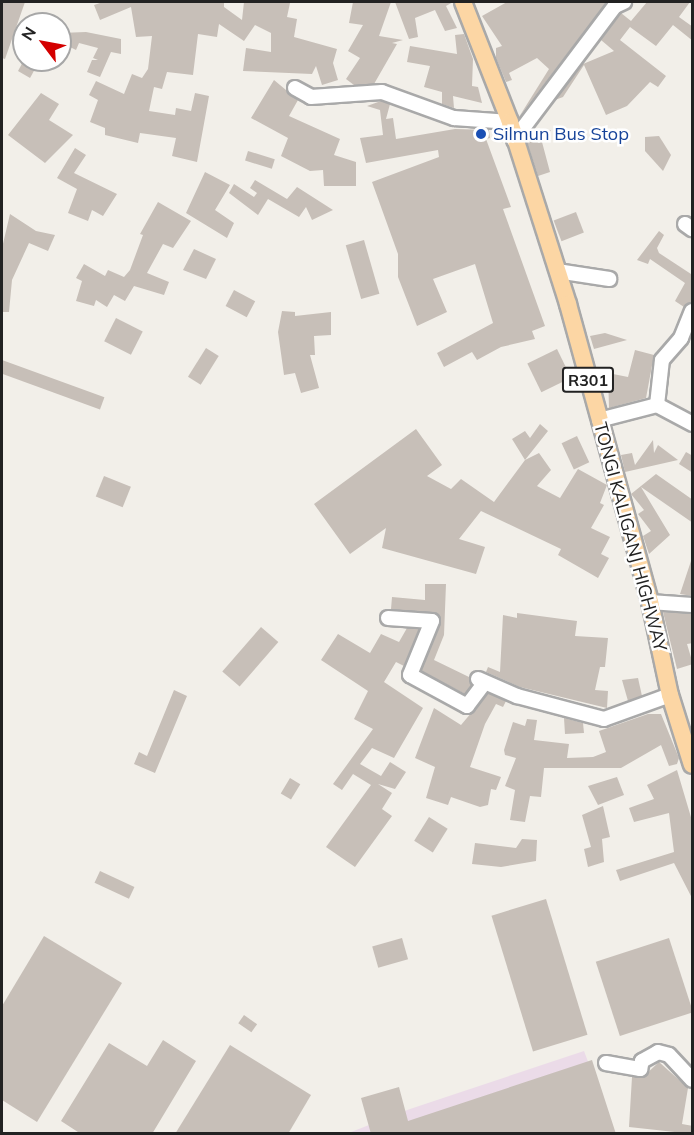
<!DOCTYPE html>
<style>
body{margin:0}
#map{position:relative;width:694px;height:1135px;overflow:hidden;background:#f2efe9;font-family:Mulish,sans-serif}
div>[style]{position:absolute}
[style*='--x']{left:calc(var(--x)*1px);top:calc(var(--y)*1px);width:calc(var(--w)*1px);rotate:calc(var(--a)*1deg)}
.industrial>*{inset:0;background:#ebdbe8}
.building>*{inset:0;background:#c7bfb8;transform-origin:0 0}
.roads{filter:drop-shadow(2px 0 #a9a9a9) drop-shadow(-2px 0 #a9a9a9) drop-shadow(0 2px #a9a9a9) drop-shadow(0 -2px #a9a9a9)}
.minor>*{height:14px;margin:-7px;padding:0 7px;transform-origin:7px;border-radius:7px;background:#fff}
.major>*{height:16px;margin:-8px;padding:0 8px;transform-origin:8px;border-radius:8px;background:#fcd6a4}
.dots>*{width:16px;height:16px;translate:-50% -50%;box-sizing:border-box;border:3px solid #fff;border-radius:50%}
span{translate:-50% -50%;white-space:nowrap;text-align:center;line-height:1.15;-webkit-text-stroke:5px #fff;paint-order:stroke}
.shield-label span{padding:2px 4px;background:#fff;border:2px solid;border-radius:4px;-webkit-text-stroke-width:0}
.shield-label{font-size:16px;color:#222;font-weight:700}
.transit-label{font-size:18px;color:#164399}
.left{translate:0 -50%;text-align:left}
.street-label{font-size:18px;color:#222}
.frame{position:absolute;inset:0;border:3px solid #222;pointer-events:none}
.north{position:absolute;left:12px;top:12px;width:60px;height:60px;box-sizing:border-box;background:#fff;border:2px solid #a7a7a7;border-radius:50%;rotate:302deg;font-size:16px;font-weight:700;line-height:24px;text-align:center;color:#222}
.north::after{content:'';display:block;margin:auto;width:21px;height:27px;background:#d40000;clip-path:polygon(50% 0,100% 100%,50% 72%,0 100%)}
</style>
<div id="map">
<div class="industrial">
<i style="clip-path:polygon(584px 1051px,615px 1133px,346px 1134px,410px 1109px)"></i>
</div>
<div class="building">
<i style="clip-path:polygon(2px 2px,25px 2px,5px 59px,2px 58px)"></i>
<i style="clip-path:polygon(103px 2px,224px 2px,224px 7px,242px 20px,244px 2px,290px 3px,287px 17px,297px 19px,294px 37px,337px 49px,333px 63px,338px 80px,322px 85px,316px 66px,312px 74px,243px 71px,246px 48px,271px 52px,271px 33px,255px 25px,244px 41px,219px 24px,217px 37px,198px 34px,193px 75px,167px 72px,162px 89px,154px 87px,149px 111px,175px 115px,176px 108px,191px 111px,195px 93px,209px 96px,197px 162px,172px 156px,176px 138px,140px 133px,138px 143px,105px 135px,105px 128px,90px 122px,98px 100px,89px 95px,96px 81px,124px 94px,132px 74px,142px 78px,148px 69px,152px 36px,136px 37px,131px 7px,100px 20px,94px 5px)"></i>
<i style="clip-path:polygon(353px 2px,391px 2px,379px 36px,403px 40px,392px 43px,397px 44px,374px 84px,354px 85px,346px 79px,360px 58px,348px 51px,363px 25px,349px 23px)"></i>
<i style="clip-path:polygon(395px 2px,453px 2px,446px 6px,457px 28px,445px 31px,435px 10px,415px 18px,418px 37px,409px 39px)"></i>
<i style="clip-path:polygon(507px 2px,607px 2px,519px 117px,549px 69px,537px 58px,509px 73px,512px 80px,506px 82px,496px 58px,496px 48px,502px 46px,482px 16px)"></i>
<i style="clip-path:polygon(647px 2px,690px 2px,679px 17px,693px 27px,693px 41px,673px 25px,656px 46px,630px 27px,620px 40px,666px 76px,658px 87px,650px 82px,627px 106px,606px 115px,584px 65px,563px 97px,555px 100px,583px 64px,614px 51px,601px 40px,621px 13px,631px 21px)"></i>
<i style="clip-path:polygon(86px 32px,121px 39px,121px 54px,111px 52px,100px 77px,87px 72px,92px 60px,98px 60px,93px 58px,98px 48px,79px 43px,76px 50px,60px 42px,60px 33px)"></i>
<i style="clip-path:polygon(464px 34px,473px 59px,472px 86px,478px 87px,482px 103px,453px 96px,454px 108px,442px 104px,442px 92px,424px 87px,430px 66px,407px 62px,410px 46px,457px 54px,455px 35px)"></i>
<i style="clip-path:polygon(24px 60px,40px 60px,30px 78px,18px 71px)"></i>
<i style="clip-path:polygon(274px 80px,298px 100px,289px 116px,340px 139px,334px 155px,356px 162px,356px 186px,324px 186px,323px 170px,310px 171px,281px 156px,288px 138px,251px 118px)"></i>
<i style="clip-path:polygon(41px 93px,59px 104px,49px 120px,73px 135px,45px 163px,8px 135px)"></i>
<i style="clip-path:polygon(381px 101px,390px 104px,386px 119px,393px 118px,396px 139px,455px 129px,489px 130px,490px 138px,486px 139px,511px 207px,503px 209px,545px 326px,532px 331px,535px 339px,501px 347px,477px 360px,472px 352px,444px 367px,437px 353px,493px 323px,475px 264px,433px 279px,447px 312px,417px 326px,398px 277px,398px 254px,372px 182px,439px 157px,438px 150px,366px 163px,360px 138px,383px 135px,380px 110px,367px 106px)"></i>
<i style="clip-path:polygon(551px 130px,542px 142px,550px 172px,538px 176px,526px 139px)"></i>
<i style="clip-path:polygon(659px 136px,671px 155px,663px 171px,645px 151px,645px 137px)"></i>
<i style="clip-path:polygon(75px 148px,86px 155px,74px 173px,117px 194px,103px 216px,92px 210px,88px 221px,68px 213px,77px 189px,57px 178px)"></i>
<i style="left:248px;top:151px;width:28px;height:10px;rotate:17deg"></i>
<i style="clip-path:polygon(205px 172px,230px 185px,215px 210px,234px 223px,227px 238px,186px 213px)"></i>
<i style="clip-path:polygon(255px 180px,287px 199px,297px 187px,333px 210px,312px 220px,306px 207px,299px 217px,268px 199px,258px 215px,229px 193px,234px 184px,254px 197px,257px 193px,250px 188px)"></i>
<i style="clip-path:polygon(158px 202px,191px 221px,173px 248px,163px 244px,147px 273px,169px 282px,164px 295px,134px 286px,125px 301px,114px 295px,107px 307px,96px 300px,94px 306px,76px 301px,82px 281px,76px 278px,84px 264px,105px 276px,108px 270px,124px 277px,130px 270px,143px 235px,140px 234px)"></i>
<i style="left:576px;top:212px;width:22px;height:24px;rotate:69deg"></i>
<i style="clip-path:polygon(10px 214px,36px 231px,55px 235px,48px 251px,29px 243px,12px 280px,9px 312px,2px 312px,2px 248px)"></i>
<i style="clip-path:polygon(659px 231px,664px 235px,657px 248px,659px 253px,691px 274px,693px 271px,693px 301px,684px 307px,675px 301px,685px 283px,650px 259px,648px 264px,637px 260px)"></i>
<i style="left:364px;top:240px;width:56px;height:19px;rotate:74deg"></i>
<i style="clip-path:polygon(194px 249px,216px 259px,206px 279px,183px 270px)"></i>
<i style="left:234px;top:290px;width:24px;height:18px;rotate:28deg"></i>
<i style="clip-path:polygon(282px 311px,295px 312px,295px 316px,331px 312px,331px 335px,314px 336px,315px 355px,310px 355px,319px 388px,301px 393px,295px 373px,284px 375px,278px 332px)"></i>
<i style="left:116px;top:318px;width:30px;height:26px;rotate:27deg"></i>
<i style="clip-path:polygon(605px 333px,627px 340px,594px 349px,590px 336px)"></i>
<i style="left:206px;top:348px;width:15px;height:34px;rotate:32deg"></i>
<i style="left:557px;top:349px;width:32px;height:33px;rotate:64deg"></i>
<i style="clip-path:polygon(635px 350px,654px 355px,646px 398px,609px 408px,608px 373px,628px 377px)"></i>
<i style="left:2px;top:360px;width:109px;height:13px;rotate:20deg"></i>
<i style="clip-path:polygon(540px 424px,548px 431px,525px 460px,512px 439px,525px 431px,530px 438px)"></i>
<i style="clip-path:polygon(416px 429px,442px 465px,427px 476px,451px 489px,461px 479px,494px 502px,525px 460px,539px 453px,551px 470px,537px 486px,560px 498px,578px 469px,607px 485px,600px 503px,604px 505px,591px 528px,610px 537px,601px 554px,609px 558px,598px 578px,558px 555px,561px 549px,481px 511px,459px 539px,485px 547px,476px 574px,382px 548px,386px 528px,350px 554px,314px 504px)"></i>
<i style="left:577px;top:436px;width:29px;height:17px;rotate:65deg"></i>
<i style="clip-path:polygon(653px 440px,654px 453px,658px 445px,678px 460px,625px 472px,621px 455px,632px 453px,635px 465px)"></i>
<i style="clip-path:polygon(686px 452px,693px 456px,693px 473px,679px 464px)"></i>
<i style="clip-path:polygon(656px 474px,693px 500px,693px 523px,641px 487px,670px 535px,649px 554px,643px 536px,651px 531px,638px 514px,644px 510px,631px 494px)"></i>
<i style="left:104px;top:476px;width:29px;height:22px;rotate:22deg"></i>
<i style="clip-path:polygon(691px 561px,693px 561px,693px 596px,680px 594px)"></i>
<i style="clip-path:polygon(425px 584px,446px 584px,444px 635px,434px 660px,469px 677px,472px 685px,465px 694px,421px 671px,440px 624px,439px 616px,391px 609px,392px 597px,425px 600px)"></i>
<i style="clip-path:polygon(663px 612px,693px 614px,693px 643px,687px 644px,693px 664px,677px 669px)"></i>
<i style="clip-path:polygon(517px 613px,577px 621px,575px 636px,608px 638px,605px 667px,600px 667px,595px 690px,608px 691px,607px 708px,520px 687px,486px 672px,488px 667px,500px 672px,503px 615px,517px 618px)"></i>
<i style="left:261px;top:627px;width:23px;height:59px;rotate:41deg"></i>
<i style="clip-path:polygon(407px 628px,419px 629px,404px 666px,396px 662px,384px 682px,423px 708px,394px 758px,372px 748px,360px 764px,381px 776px,390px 762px,406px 772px,395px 789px,378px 784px,392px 793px,382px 809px,392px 816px,355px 867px,326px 847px,371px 785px,353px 774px,342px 790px,333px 784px,373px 729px,354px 719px,368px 691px,321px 660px,338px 634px,370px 653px,381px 634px,399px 642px)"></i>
<i style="clip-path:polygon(638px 678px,642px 696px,628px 701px,622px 680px)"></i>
<i style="clip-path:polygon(174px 690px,187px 696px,155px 773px,134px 764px,139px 752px,147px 756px)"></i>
<i style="clip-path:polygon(488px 693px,506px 701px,503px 707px,496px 704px,485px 724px,470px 767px,501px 777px,496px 790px,491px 789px,488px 805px,480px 807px,451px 797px,448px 805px,426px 798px,435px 767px,415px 758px,434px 708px,461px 725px)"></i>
<i style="clip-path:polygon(648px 714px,661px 714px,679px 758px,677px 764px,669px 766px,661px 745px,621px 768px,544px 768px,541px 797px,530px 796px,525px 822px,510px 820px,515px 790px,505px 786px,516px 758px,505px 755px,504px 750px,513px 722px,525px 726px,527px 719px,537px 720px,534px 740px,569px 744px,567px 758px,593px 757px,606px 752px,599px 731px)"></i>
<i style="clip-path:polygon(564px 718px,583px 723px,584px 733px,565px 734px)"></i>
<i style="clip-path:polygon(677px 770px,693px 824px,693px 900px,674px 863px,620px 881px,616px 870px,674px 852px,669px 813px,634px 822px,629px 808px,654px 799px,647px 785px)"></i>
<i style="clip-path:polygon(617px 777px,624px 795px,598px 805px,588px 786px)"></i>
<i style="left:290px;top:778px;width:12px;height:18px;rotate:31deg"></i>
<i style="clip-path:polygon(603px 806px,610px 837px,602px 839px,604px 862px,588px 867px,584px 849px,591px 847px,582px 815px)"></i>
<i style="left:429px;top:817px;width:22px;height:28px;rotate:32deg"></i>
<i style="clip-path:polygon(522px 839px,537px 840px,536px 861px,501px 867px,472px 864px,475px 843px,516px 848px)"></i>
<i style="left:100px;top:871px;width:38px;height:13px;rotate:25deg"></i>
<i style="left:546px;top:899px;width:142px;height:57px;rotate:73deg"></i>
<i style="clip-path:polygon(44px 936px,122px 983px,37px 1122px,2px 1100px,2px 1006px)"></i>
<i style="left:402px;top:938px;width:22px;height:31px;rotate:74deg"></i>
<i style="left:669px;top:938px;width:78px;height:77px;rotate:72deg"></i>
<i style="left:244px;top:1015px;width:16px;height:10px;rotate:35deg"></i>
<i style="clip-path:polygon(163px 1040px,196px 1061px,152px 1134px,81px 1134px,61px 1121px,109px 1043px,147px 1066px)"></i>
<i style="clip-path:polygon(230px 1045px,311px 1095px,288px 1134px,175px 1134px)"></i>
<i style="clip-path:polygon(592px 1060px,616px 1134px,371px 1134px,361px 1098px,399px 1087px,408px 1121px)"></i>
<i style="clip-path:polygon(659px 1062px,688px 1088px,682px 1124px,693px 1126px,693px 1134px,629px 1127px,632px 1077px,643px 1077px)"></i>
</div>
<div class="roads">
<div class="minor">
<i style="--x:295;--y:88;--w:18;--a:29"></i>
<i style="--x:311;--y:97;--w:71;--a:-4"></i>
<i style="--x:382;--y:92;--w:77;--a:19.9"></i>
<i style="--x:454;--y:118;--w:56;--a:4.1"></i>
<i style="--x:514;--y:140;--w:168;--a:-53"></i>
<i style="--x:615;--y:6;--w:10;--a:-24"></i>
<i style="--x:685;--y:224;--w:9;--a:36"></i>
<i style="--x:557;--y:271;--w:53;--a:8.7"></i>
<i style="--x:657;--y:405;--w:45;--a:-83.7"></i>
<i style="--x:662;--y:360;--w:29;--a:-49"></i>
<i style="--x:681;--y:338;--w:29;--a:-68"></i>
<i style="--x:599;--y:420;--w:60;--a:-14.5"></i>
<i style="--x:657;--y:405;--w:40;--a:28"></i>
<i style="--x:650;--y:602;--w:42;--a:4.1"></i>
<i style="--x:388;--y:618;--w:44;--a:3.9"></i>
<i style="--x:432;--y:621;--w:58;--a:112.2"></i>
<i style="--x:410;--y:675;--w:65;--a:28.5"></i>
<i style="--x:467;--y:706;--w:26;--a:-53"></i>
<i style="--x:478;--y:679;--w:43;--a:23.6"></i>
<i style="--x:517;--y:696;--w:90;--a:14.8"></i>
<i style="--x:604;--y:719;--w:70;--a:-20"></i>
<i style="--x:606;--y:1063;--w:35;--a:10"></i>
<i style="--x:640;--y:1069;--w:8;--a:-76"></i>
<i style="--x:642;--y:1061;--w:18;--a:-29"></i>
<i style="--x:658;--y:1052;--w:11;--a:15"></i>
<i style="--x:669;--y:1055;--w:34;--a:47"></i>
</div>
<div class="major">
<i style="--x:463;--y:2;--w:129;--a:68.6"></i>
<i style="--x:510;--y:122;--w:191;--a:72.3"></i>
<i style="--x:568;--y:304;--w:309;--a:74.6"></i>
<i style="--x:650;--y:602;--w:95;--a:77.9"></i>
<i style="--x:670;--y:695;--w:73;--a:72.6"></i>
</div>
</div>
<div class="dots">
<i style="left:481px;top:134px;background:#1a4fb4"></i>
</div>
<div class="shield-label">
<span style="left:588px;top:380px">R301</span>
</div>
<div class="transit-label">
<span class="left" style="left:493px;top:134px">Silmun Bus Stop</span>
</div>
<div class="street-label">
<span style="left:630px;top:537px;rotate:75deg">TONGI KALIGANJ HIGHWAY</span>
</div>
<div class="frame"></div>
<div class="north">N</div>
</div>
